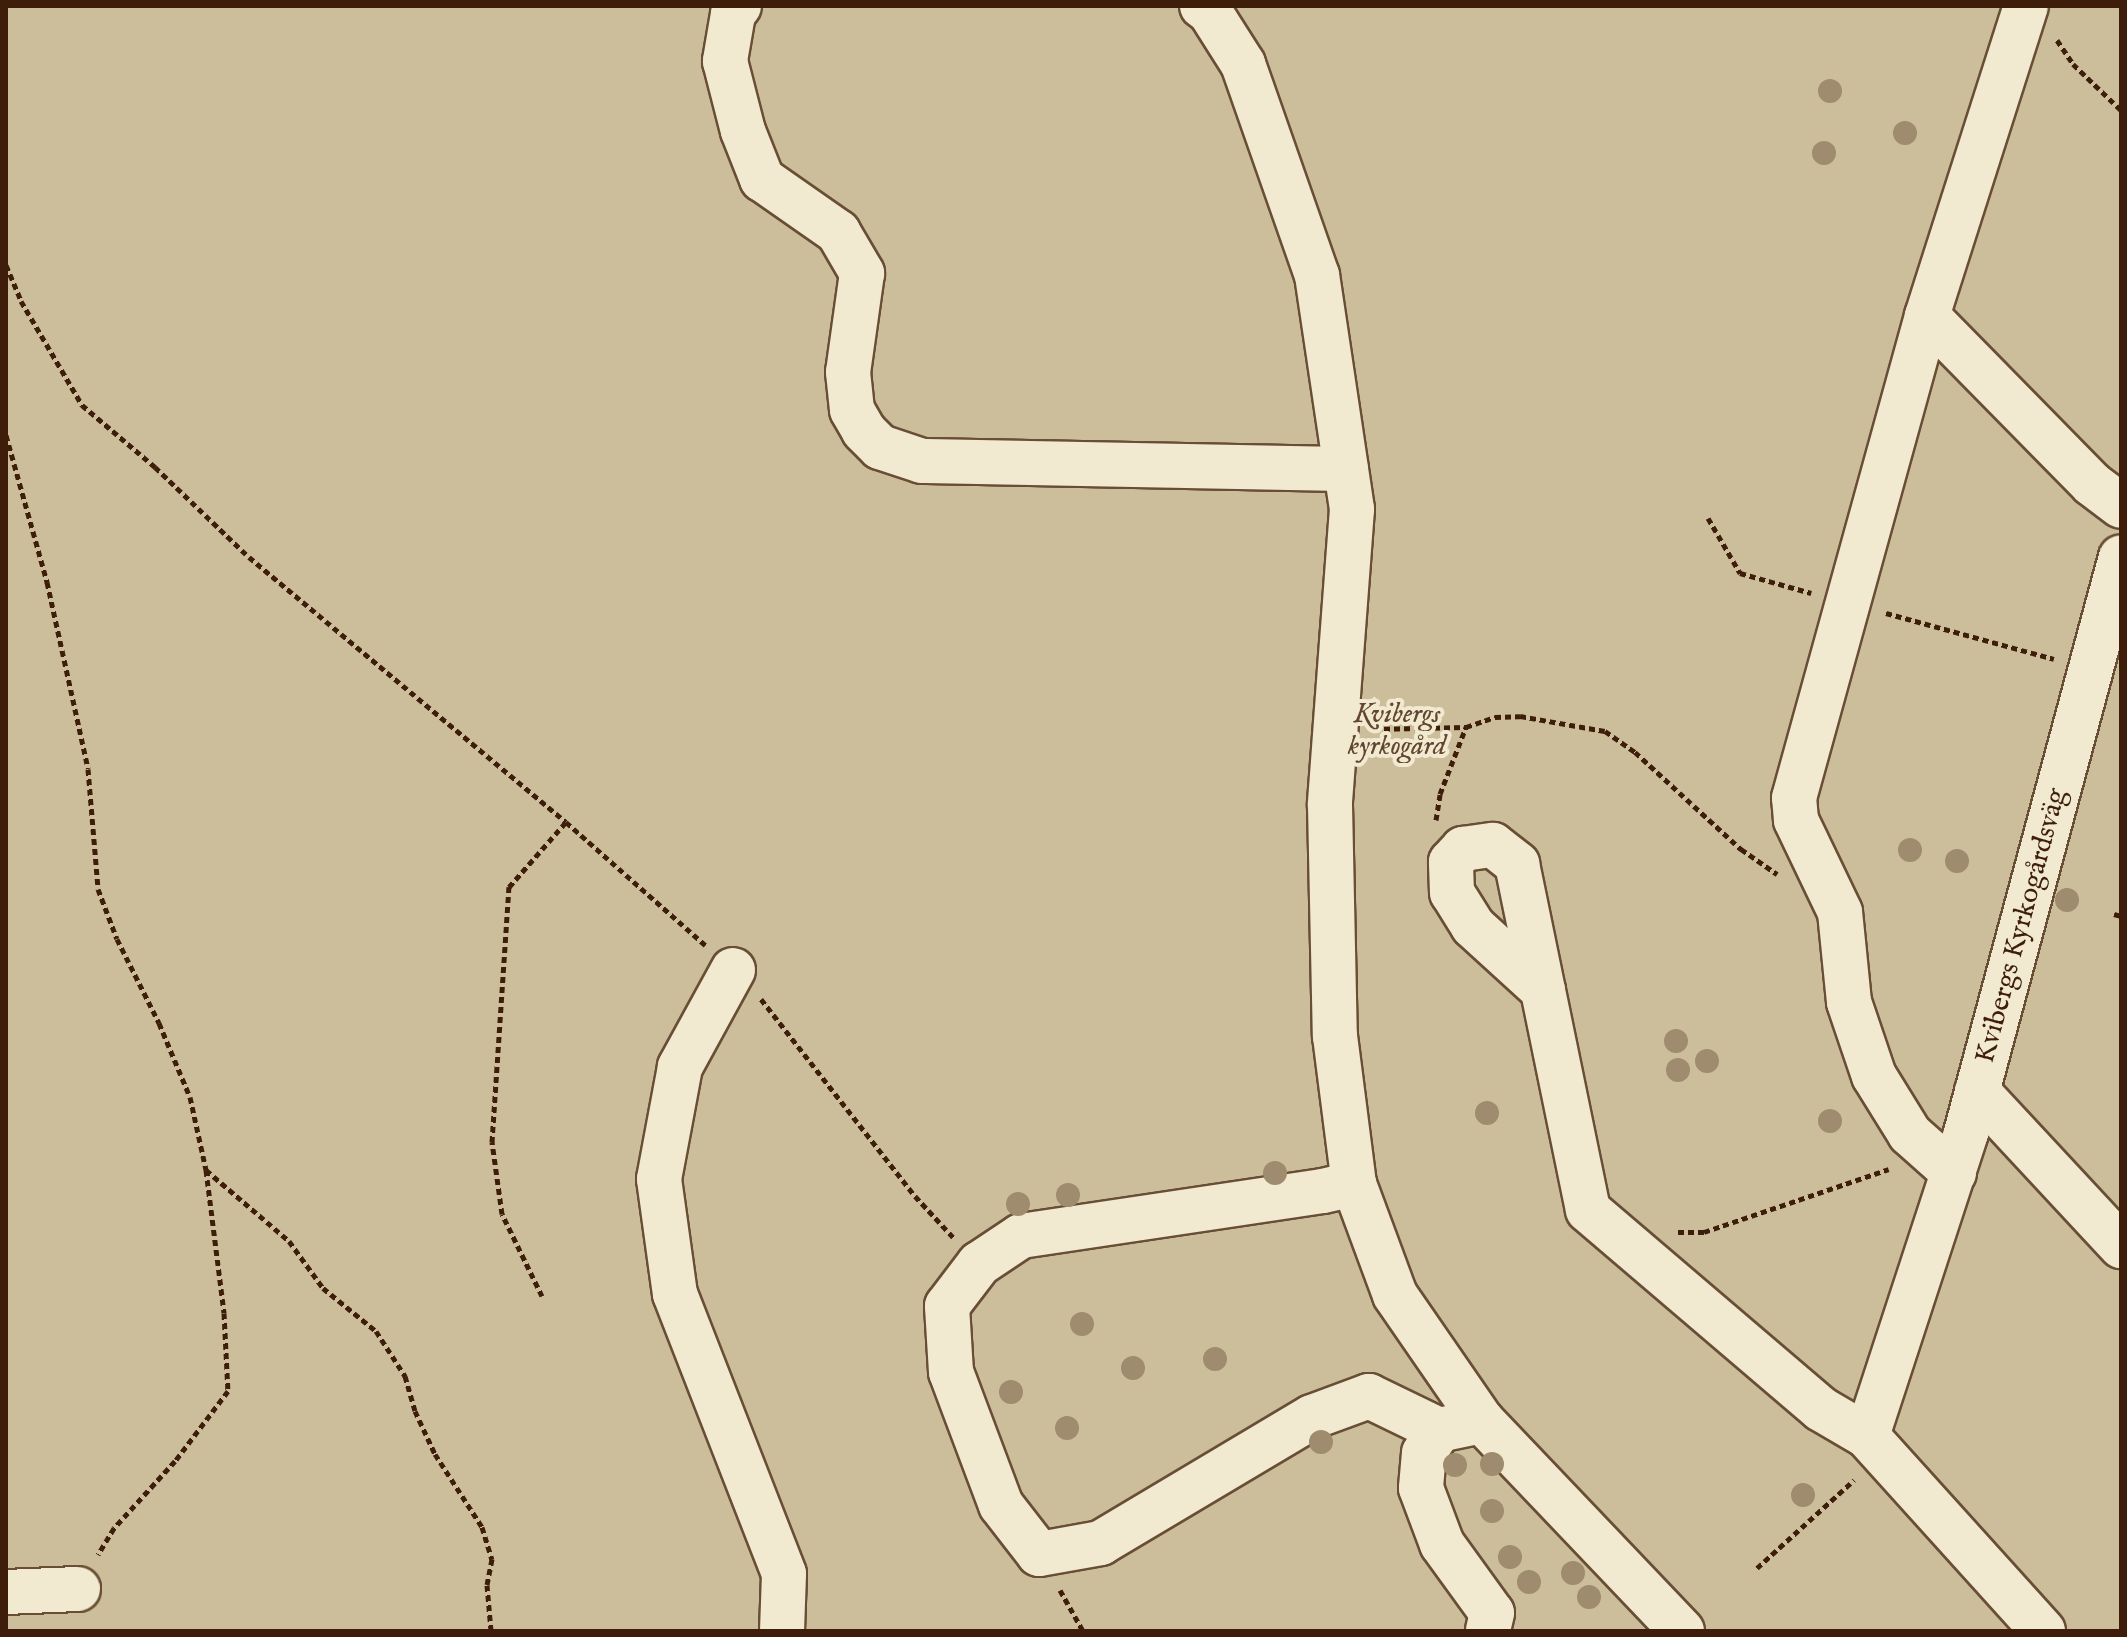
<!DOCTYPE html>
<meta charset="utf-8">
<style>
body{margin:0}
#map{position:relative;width:2127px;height:1637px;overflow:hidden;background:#eadfb8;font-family:"IM FELL English",serif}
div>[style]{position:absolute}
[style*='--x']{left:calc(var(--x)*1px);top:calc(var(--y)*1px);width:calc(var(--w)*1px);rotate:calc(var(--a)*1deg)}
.green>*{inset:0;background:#cdbe9b;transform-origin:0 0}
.path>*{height:5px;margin-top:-2.5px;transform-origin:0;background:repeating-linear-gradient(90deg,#3e1e0b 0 6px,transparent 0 10px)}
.roads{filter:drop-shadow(2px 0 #694e36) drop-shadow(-2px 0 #694e36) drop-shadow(0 2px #694e36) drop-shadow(0 -2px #694e36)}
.minor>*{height:44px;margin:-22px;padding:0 22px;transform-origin:22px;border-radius:22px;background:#f1ead1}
.trees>*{width:24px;height:24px;margin:-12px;border-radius:50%;background:#9f8b6d}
span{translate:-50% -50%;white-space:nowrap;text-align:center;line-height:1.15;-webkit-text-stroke:8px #f1ead1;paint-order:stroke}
.park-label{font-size:28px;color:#62462f;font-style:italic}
.street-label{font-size:28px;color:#3e1e0b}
.frame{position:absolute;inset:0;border:8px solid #3e1e0b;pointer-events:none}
</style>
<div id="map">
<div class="green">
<i style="left:6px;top:6px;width:2115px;height:1625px"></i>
</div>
<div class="path">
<i style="--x:2057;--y:40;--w:29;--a:56"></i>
<i style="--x:2073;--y:64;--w:66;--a:43.8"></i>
<i style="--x:6;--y:265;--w:39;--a:67"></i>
<i style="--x:21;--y:301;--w:121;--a:59.6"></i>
<i style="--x:82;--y:405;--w:96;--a:40.3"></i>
<i style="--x:155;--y:467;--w:130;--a:43.8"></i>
<i style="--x:249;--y:557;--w:413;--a:39.9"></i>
<i style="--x:566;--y:822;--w:186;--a:41.5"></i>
<i style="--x:6;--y:435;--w:153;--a:74.4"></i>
<i style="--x:47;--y:582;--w:191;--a:77.6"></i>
<i style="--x:88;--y:769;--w:120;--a:85.2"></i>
<i style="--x:98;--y:889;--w:53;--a:69.2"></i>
<i style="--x:117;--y:939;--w:94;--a:63.4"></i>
<i style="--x:159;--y:1023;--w:80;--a:67.3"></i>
<i style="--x:190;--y:1097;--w:75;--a:77.6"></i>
<i style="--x:206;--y:1170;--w:144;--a:82.8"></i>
<i style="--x:224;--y:1313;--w:78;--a:87.1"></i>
<i style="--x:228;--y:1391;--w:88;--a:127.1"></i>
<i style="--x:175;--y:1461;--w:91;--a:132.3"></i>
<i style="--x:114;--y:1528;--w:31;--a:121"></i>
<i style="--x:1708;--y:518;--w:64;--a:59.8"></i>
<i style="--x:1740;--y:573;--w:74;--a:15.7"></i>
<i style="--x:1886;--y:613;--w:174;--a:15.3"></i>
<i style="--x:1374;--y:729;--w:92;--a:-1.2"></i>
<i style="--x:1466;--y:727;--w:31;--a:-19"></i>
<i style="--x:1495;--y:717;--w:25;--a:-2"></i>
<i style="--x:1520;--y:716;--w:86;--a:10"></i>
<i style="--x:1605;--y:731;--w:37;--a:35"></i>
<i style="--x:1635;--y:752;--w:144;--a:42.5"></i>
<i style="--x:1741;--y:849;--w:44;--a:34.8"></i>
<i style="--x:1436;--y:820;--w:26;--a:-81"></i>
<i style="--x:1440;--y:794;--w:72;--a:-68.8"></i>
<i style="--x:2114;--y:914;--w:7;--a:16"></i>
<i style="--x:761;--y:999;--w:250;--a:52"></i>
<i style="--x:915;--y:1196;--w:56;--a:47.2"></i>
<i style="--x:206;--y:1170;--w:109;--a:40.5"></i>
<i style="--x:289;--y:1241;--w:58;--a:54.1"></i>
<i style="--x:323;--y:1288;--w:68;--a:39.1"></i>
<i style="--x:376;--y:1331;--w:54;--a:57.2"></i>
<i style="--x:405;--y:1376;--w:36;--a:74"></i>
<i style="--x:415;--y:1411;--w:47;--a:65.1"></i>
<i style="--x:435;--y:1454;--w:87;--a:57.2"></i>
<i style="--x:482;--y:1527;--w:34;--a:73"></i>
<i style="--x:492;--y:1559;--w:26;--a:101"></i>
<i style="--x:487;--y:1585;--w:46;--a:85"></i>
<i style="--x:1678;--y:1232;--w:26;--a:0"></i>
<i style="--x:1704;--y:1232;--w:195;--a:-18.8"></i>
<i style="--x:542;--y:1296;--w:91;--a:-116"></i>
<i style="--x:502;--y:1214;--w:73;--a:-97.9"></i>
<i style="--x:492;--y:1142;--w:256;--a:-86.2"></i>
<i style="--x:509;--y:887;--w:86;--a:-48.8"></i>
<i style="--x:1757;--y:1568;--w:131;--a:-42.2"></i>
<i style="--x:1060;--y:1590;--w:47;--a:60.7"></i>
</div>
<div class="roads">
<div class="minor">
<i style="--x:739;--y:6;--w:10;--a:127"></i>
<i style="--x:733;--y:14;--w:48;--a:99.7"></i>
<i style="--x:725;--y:61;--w:72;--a:75.6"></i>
<i style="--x:743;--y:131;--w:52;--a:68.4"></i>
<i style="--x:762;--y:179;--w:93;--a:34.9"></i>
<i style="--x:838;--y:232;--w:48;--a:59.7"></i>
<i style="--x:862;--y:273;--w:100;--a:98"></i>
<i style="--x:848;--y:372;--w:38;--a:84"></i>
<i style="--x:852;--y:410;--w:24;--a:60"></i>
<i style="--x:864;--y:431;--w:23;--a:45"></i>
<i style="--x:880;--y:447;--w:44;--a:18.4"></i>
<i style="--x:922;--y:461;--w:424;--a:1.1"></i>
<i style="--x:1202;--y:6;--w:10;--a:37"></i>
<i style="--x:1210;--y:12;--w:62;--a:57.6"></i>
<i style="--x:1243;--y:64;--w:224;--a:70.7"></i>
<i style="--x:1317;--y:275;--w:237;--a:81.5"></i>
<i style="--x:1352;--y:509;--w:297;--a:94.3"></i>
<i style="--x:1330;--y:805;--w:231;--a:88.8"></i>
<i style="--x:1335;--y:1036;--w:149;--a:82.7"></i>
<i style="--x:1354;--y:1184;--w:118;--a:69.7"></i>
<i style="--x:1395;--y:1295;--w:153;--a:55.4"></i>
<i style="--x:1482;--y:1421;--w:44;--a:168.2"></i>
<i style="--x:1439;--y:1430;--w:78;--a:-154.1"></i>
<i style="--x:1369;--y:1396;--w:61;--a:159.8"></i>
<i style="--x:1312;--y:1417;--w:246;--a:149.2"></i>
<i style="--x:1101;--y:1543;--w:63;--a:169.9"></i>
<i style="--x:1039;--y:1554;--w:62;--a:-127.8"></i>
<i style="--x:1001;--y:1505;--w:142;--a:-110.6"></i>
<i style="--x:951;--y:1372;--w:66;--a:-93.5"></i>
<i style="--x:947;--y:1306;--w:53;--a:-52.7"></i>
<i style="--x:979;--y:1264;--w:50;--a:-33.7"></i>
<i style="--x:1021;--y:1236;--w:305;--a:-8.5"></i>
<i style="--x:1323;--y:1191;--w:32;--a:-13"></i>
<i style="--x:1927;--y:316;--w:325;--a:-72.3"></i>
<i style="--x:733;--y:970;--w:111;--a:118.7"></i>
<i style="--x:680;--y:1067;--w:114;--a:100.6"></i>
<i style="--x:659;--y:1179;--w:116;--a:82.1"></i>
<i style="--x:675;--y:1294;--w:300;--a:68.7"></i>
<i style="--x:784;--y:1574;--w:57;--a:92"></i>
<i style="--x:1543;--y:990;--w:95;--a:-137.6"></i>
<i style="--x:1473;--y:926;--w:39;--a:-122"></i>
<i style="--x:1452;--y:893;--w:31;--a:-92"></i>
<i style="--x:1451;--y:862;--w:18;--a:-47"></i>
<i style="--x:1463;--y:849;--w:30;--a:-8"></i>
<i style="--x:1493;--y:845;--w:31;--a:38"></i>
<i style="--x:1517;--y:864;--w:353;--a:78.4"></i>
<i style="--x:1588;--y:1210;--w:306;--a:40.5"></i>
<i style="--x:1821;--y:1409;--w:53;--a:30.4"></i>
<i style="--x:1977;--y:1091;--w:212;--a:47.1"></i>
<i style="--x:1954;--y:1173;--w:59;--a:-138.4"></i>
<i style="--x:1910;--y:1134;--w:68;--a:-121.8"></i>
<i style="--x:1874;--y:1076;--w:78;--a:-108.7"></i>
<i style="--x:1849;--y:1002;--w:90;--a:-95.7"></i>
<i style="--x:1840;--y:912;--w:102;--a:-115.6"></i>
<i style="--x:1796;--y:820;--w:22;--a:-95"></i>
<i style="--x:1794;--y:798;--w:500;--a:-74.57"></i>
<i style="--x:1927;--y:316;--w:235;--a:45.5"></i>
<i style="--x:2092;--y:484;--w:36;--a:37"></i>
<i style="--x:1482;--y:1421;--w:290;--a:46.4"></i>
<i style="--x:1439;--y:1430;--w:27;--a:123"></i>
<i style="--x:1424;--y:1453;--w:35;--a:95"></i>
<i style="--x:1421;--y:1488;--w:60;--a:69.4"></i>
<i style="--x:1442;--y:1544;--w:85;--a:54.1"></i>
<i style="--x:1492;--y:1613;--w:18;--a:103"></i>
<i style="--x:6;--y:1592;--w:72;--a:-2.4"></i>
<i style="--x:2043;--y:1631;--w:263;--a:-132.1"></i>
<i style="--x:1867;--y:1436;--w:319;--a:-71.9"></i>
<i style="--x:1966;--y:1133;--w:596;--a:-74.94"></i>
</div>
</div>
<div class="trees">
<i style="left:1830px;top:91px"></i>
<i style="left:1905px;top:133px"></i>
<i style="left:1824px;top:153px"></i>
<i style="left:1910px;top:850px"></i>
<i style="left:1957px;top:861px"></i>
<i style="left:2067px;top:900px"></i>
<i style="left:1676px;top:1041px"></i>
<i style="left:1707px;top:1061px"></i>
<i style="left:1678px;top:1070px"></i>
<i style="left:1487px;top:1113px"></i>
<i style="left:1830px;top:1121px"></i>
<i style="left:1275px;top:1173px"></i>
<i style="left:1068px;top:1195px"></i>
<i style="left:1018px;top:1204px"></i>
<i style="left:1082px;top:1324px"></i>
<i style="left:1215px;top:1359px"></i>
<i style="left:1133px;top:1368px"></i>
<i style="left:1011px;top:1392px"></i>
<i style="left:1067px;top:1428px"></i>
<i style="left:1321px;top:1442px"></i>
<i style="left:1492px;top:1464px"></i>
<i style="left:1455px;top:1465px"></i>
<i style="left:1803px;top:1495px"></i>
<i style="left:1492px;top:1511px"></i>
<i style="left:1510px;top:1557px"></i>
<i style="left:1573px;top:1573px"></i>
<i style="left:1529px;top:1582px"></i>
<i style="left:1589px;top:1597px"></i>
</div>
<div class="park-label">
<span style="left:1397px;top:731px">Kvibergs<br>kyrkogård</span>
</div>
<div class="street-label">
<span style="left:2022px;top:926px;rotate:-75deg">Kvibergs Kyrkogårdsväg</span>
</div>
<div class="frame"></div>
</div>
